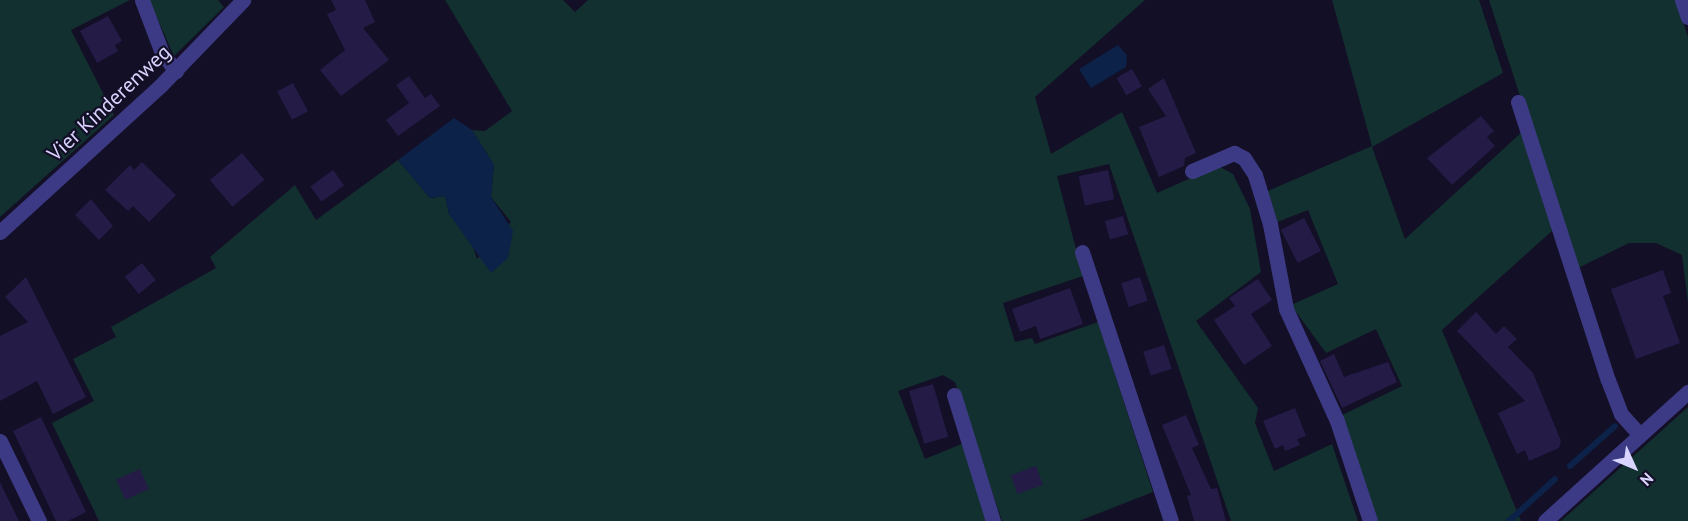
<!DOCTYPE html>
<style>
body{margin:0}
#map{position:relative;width:1688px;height:521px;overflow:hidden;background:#130f26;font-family:"PT Sans",sans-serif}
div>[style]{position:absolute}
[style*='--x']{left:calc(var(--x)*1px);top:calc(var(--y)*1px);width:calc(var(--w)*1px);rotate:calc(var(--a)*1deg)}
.green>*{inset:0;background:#12302f}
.water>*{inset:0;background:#0c2248}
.stream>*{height:6px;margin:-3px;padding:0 3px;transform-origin:3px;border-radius:3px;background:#0c2248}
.building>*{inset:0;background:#241b47;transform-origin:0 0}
.minor>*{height:15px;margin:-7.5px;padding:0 7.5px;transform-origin:7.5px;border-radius:7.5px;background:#3d3a85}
span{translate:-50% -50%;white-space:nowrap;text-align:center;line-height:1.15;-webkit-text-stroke:4.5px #130f26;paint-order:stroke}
.street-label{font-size:21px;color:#d9d4ff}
.north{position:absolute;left:1604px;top:437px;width:60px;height:60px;-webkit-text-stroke:4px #130f26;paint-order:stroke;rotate:134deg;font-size:16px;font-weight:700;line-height:24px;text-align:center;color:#d9d4ff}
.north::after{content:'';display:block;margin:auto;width:21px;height:27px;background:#d9d4ff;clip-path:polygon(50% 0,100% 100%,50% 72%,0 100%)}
</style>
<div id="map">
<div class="green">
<i style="clip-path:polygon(0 0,130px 0,71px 30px,114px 115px,0 217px)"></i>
<i style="clip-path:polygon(149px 0,218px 0,224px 7px,174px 56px)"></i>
<i style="clip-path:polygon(445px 0,563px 0,575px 12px,588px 0,1145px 0,1035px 97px,1051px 154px,1122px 112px,1157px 193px,1218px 166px,1233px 174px,1250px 209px,1261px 272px,1196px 321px,1258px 408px,1255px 423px,1274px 471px,1332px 444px,1358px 521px,1231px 521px,1109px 164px,1057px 176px,1083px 276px,1003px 303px,1015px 342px,1032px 338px,1035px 344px,1098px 322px,1153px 492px,1079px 521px,1002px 521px,955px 382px,943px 375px,898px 391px,925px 459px,964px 443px,989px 521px,99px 521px,52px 423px,94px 401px,73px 359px,116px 337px,111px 327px,216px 268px,210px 257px,295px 185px,316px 220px,398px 160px,430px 198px,445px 196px,449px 214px,471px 240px,477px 259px,511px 222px,491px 197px,494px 165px,472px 130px,485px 131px,512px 111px)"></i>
<i style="clip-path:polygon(1332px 0,1479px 0,1503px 73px,1372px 147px,1405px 239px,1522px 132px,1553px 230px,1442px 330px,1521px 521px,1369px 521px,1334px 419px,1402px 386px,1376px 329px,1326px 353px,1291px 305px,1338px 284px,1308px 210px,1272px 224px,1261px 194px,1372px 146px)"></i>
<i style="clip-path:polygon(1489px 0,1676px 0,1688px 37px,1688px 303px,1682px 255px,1656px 243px,1629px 243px,1576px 269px)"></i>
<i style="clip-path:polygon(1688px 407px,1688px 521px,1561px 521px)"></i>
</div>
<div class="water">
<i style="clip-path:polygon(1118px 45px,1127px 55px,1126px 67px,1091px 88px,1079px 69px)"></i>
<i style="clip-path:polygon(454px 118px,472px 130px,494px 165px,491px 197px,513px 231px,508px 258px,491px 273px,449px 214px,445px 196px,430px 198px,398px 160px)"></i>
</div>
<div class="stream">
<i style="--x:1570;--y:466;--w:60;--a:-41.6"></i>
<i style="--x:1509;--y:521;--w:62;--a:-42.4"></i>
</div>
<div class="building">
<i style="clip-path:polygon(331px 0,365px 0,375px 22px,363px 28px,389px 60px,341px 96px,320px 70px,345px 50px,327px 14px,336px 10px)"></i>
<i style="clip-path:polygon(108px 16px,122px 41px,115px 45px,118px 51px,97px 63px,80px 31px)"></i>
<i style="left:1132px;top:69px;width:20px;height:18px;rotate:60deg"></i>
<i style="clip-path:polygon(409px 76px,425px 98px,431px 94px,440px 106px,398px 136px,386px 120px,409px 103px,396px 85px)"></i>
<i style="clip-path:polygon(1164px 78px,1196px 153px,1185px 158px,1184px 166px,1159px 177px,1139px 127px,1166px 116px,1148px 89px)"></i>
<i style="left:293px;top:83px;width:32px;height:18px;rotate:62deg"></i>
<i style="clip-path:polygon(1481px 116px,1494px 131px,1487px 137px,1495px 146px,1452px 185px,1427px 158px)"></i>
<i style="left:242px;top:153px;width:35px;height:42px;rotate:50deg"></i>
<i style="clip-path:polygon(142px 162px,176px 195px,149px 222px,133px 206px,128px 211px,105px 190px,130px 165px,134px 170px)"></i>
<i style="left:333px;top:170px;width:19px;height:28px;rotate:54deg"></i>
<i style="left:1108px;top:170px;width:30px;height:30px;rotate:78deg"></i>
<i style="clip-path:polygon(91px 199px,113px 226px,99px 240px,75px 215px)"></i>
<i style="left:1123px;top:216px;width:19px;height:19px;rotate:74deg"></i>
<i style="left:1304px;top:218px;width:37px;height:26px;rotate:63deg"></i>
<i style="left:142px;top:263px;width:22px;height:22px;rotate:51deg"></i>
<i style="clip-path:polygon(1663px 270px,1671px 293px,1663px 296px,1680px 343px,1636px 359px,1611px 289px)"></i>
<i style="clip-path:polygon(26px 277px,86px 397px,53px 414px,37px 381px,0 401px,0 336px,28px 322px,5px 297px)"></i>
<i style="left:1140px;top:277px;width:25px;height:20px;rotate:72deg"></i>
<i style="clip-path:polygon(1258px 279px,1272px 300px,1251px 314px,1272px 346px,1244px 365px,1214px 320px,1235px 306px,1229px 298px)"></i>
<i style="clip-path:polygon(1070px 288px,1083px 324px,1040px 339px,1036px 326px,1020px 332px,1012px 309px)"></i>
<i style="clip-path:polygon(1476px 312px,1496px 334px,1504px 326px,1517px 339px,1508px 347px,1533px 373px,1561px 441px,1559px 448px,1529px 461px,1525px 450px,1517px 454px,1498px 413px,1525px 401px,1457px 331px)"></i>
<i style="left:1164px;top:345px;width:25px;height:22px;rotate:72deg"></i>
<i style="clip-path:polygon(1334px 354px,1344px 377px,1388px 362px,1397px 382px,1342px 408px,1320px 361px)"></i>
<i style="left:933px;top:384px;width:55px;height:25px;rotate:74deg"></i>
<i style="clip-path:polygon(1295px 408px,1306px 436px,1297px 439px,1300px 445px,1285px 451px,1283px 445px,1275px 449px,1263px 421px)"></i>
<i style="clip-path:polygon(1186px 415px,1199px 445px,1192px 448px,1211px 489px,1217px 488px,1226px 521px,1194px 521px,1187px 496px,1191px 495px,1162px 425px)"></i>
<i style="clip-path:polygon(41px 417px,86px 512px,68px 521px,56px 521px,13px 431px)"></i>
<i style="left:1036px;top:466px;width:20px;height:27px;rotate:70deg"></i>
<i style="left:140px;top:469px;width:22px;height:26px;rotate:66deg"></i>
<i style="clip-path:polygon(0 482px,19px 521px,0 521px)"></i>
</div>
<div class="minor">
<i style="--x:142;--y:0;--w:57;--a:69.3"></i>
<i style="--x:162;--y:53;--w:23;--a:52"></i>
<i style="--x:1682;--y:0;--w:18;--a:71"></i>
<i style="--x:1518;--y:102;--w:292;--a:72.1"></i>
<i style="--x:1608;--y:380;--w:36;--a:69"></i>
<i style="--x:1621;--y:414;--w:28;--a:48"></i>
<i style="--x:1192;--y:171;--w:46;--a:-23.2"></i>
<i style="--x:1234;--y:153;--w:11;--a:27"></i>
<i style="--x:1244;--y:158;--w:20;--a:57"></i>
<i style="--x:1255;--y:175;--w:51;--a:73"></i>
<i style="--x:1270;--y:224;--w:86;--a:79.3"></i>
<i style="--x:1286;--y:309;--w:123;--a:65.5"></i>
<i style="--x:1337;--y:421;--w:105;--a:71.7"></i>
<i style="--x:0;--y:232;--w:217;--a:-42.4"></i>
<i style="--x:160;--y:86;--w:120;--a:-46"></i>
<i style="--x:1082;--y:252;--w:283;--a:71.7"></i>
<i style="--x:954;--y:395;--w:132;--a:72.8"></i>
<i style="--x:0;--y:441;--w:89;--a:64"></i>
<i style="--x:1545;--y:521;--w:193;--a:-42.1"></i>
</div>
<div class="street-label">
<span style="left:109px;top:103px;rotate:-43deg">Vier Kinderenweg</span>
</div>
<div class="north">N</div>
</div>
